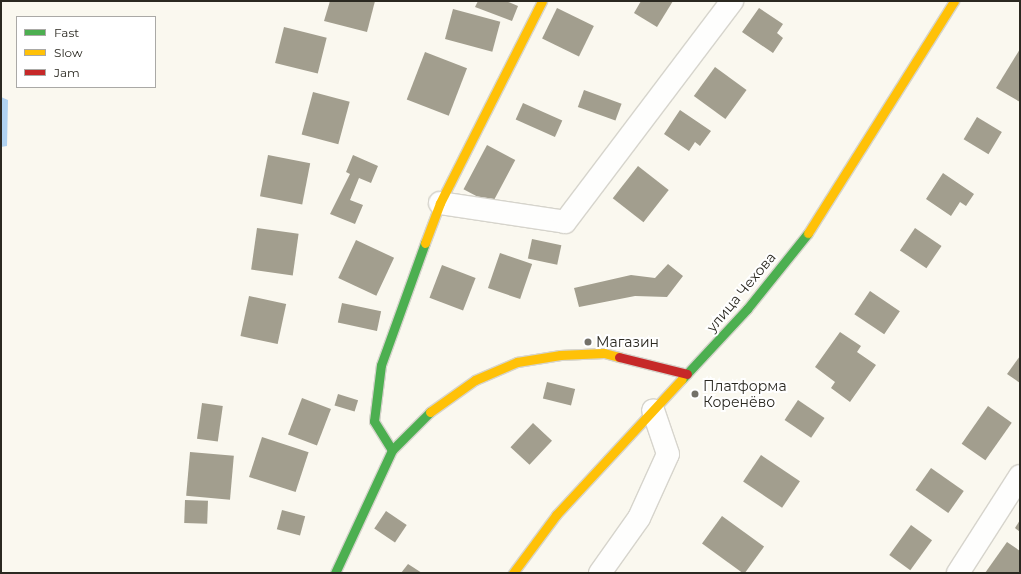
<!DOCTYPE html>
<meta charset="utf-8">
<style>
body{margin:0}
#map{position:relative;width:1021px;height:574px;overflow:hidden;background:#faf8ef;font-family:Montserrat,sans-serif}
div>[style]{position:absolute}
[style*='--x']{left:calc(var(--x)*1px);top:calc(var(--y)*1px);width:calc(var(--w)*1px);rotate:calc(var(--a)*1deg)}
.water>*{inset:0;background:#b0d2ef}
.building>*{inset:0;background:#a29e8e;transform-origin:0 0}
.roads{filter:drop-shadow(1px 0 #d6d4cc) drop-shadow(-1px 0 #d6d4cc) drop-shadow(0 1px #d6d4cc) drop-shadow(0 -1px #d6d4cc)}
.street>*{height:22px;margin:-11px;padding:0 11px;transform-origin:11px;border-radius:11px;background:#fefefd}
.fast>*{height:9px;margin:-4.5px;padding:0 4.5px;transform-origin:4.5px;border-radius:4.5px;background:#4caf50}
.slow>*{height:9px;margin:-4.5px;padding:0 4.5px;transform-origin:4.5px;border-radius:4.5px;background:#ffc107}
.jam>*{height:9px;margin:-4.5px;padding:0 4.5px;transform-origin:4.5px;border-radius:4.5px;background:#c62828}
.dots>*{width:11px;height:11px;translate:-50% -50%;box-sizing:border-box;border:2px solid #fff;border-radius:50%}
span{translate:-50% -50%;white-space:nowrap;text-align:center;line-height:1.15;-webkit-text-stroke:4px #fff;paint-order:stroke}
.street-label{font-size:14px;color:#2b2921}
.poi-label{font-size:14px;color:#2b2921}
.left{translate:0 -50%;text-align:left}
.frame{position:absolute;inset:0;border:2px solid #2b2921;pointer-events:none}
.legend{position:absolute;left:16px;top:16px;width:140px;height:72px;box-sizing:border-box;background:#fff;border:1px solid #aaa9a6;margin:0;padding:5px 7px;list-style:none;font-size:12px;color:#2b2921}
.legend li{display:flex;align-items:center;gap:8px;height:20px}
.legend b{width:20px;border:1px solid #aaa9a6}
</style>
<div id="map">
<div class="water">
<i style="clip-path:polygon(1px 97px,8px 100px,7px 146px,1px 147px)"></i>
</div>
<div class="building">
<i style="clip-path:polygon(330px 1px,375px 1px,367px 32px,324px 21px)"></i>
<i style="clip-path:polygon(478px 1px,506px 1px,518px 6px,512px 21px,475px 7px)"></i>
<i style="clip-path:polygon(641px 1px,673px 1px,657px 27px,634px 13px)"></i>
<i style="left:557px;top:8px;width:41px;height:34px;rotate:26deg"></i>
<i style="clip-path:polygon(759px 8px,783px 24px,777px 33px,783px 38px,773px 53px,742px 32px)"></i>
<i style="left:453px;top:9px;width:49px;height:31px;rotate:15deg"></i>
<i style="left:284px;top:27px;width:44px;height:37px;rotate:14deg"></i>
<i style="clip-path:polygon(1020px 49px,1020px 102px,996px 88px)"></i>
<i style="left:425px;top:52px;width:45px;height:51px;rotate:21deg"></i>
<i style="left:715px;top:67px;width:39px;height:36px;rotate:36deg"></i>
<i style="left:584px;top:90px;width:40px;height:18px;rotate:20deg"></i>
<i style="left:313px;top:92px;width:38px;height:44px;rotate:15deg"></i>
<i style="left:523px;top:103px;width:43px;height:18px;rotate:24deg"></i>
<i style="clip-path:polygon(680px 110px,711px 131px,700px 146px,695px 142px,689px 151px,664px 134px)"></i>
<i style="left:977px;top:117px;width:29px;height:26px;rotate:31deg"></i>
<i style="left:487px;top:145px;width:32px;height:50px;rotate:28deg"></i>
<i style="left:268px;top:155px;width:43px;height:42px;rotate:11deg"></i>
<i style="clip-path:polygon(353px 155px,378px 166px,371px 183px,359px 178px,350px 200px,363px 205px,355px 224px,330px 214px,350px 174px,346px 172px)"></i>
<i style="left:638px;top:166px;width:39px;height:41px;rotate:38deg"></i>
<i style="clip-path:polygon(943px 173px,974px 194px,966px 206px,960px 202px,951px 216px,926px 199px)"></i>
<i style="left:257px;top:228px;width:42px;height:42px;rotate:8deg"></i>
<i style="left:915px;top:228px;width:32px;height:27px;rotate:34deg"></i>
<i style="left:532px;top:239px;width:30px;height:20px;rotate:12deg"></i>
<i style="left:356px;top:240px;width:42px;height:42px;rotate:25deg"></i>
<i style="left:500px;top:253px;width:34px;height:37px;rotate:19deg"></i>
<i style="clip-path:polygon(668px 264px,683px 276px,667px 297px,635px 296px,579px 307px,574px 288px,631px 275px,655px 278px)"></i>
<i style="left:442px;top:265px;width:36px;height:35px;rotate:21deg"></i>
<i style="left:870px;top:291px;width:36px;height:28px;rotate:34deg"></i>
<i style="left:249px;top:296px;width:38px;height:41px;rotate:12deg"></i>
<i style="left:342px;top:303px;width:40px;height:20px;rotate:12deg"></i>
<i style="clip-path:polygon(840px 332px,861px 346px,857px 352px,876px 365px,850px 402px,831px 388px,835px 382px,815px 367px)"></i>
<i style="clip-path:polygon(1020px 356px,1020px 383px,1007px 374px)"></i>
<i style="left:547px;top:382px;width:29px;height:17px;rotate:14deg"></i>
<i style="left:338px;top:394px;width:21px;height:12px;rotate:17deg"></i>
<i style="left:302px;top:398px;width:31px;height:39px;rotate:21deg"></i>
<i style="left:798px;top:400px;width:32px;height:24px;rotate:34deg"></i>
<i style="left:202px;top:403px;width:21px;height:36px;rotate:8deg"></i>
<i style="left:988px;top:406px;width:29px;height:46px;rotate:35deg"></i>
<i style="left:533px;top:423px;width:26px;height:33px;rotate:43deg"></i>
<i style="left:262px;top:437px;width:49px;height:42px;rotate:18deg"></i>
<i style="left:190px;top:452px;width:44px;height:44px;rotate:5deg"></i>
<i style="left:761px;top:455px;width:47px;height:32px;rotate:34deg"></i>
<i style="left:931px;top:468px;width:40px;height:27px;rotate:35deg"></i>
<i style="left:185px;top:500px;width:23px;height:23px;rotate:2deg"></i>
<i style="left:282px;top:510px;width:24px;height:20px;rotate:15deg"></i>
<i style="left:386px;top:511px;width:25px;height:21px;rotate:34deg"></i>
<i style="left:722px;top:516px;width:52px;height:34px;rotate:36deg"></i>
<i style="clip-path:polygon(1020px 520px,1020px 532px,1015px 528px)"></i>
<i style="left:911px;top:525px;width:26px;height:37px;rotate:36deg"></i>
<i style="clip-path:polygon(1007px 542px,1020px 551px,1020px 573px,985px 573px)"></i>
<i style="clip-path:polygon(408px 564px,422px 573px,401px 573px)"></i>
</div>
<div class="roads">
<div class="street">
<i style="--x:440;--y:203;--w:126;--a:8.6"></i>
<i style="--x:565;--y:222;--w:277;--a:-52.9"></i>
<i style="--x:600;--y:573;--w:67;--a:-54.7"></i>
<i style="--x:639;--y:518;--w:70;--a:-65.6"></i>
<i style="--x:668;--y:454;--w:46;--a:-108.8"></i>
<i style="--x:958;--y:573;--w:115;--a:-57.4"></i>
</div>
<div class="fast">
<i style="--x:682;--y:379;--w:96;--a:-47.1"></i>
<i style="--x:747;--y:309;--w:97;--a:-51.2"></i>
<i style="--x:392;--y:450;--w:34;--a:-122"></i>
<i style="--x:374;--y:421;--w:56;--a:-82.9"></i>
<i style="--x:381;--y:365;--w:130;--a:-70.2"></i>
<i style="--x:335;--y:573;--w:136;--a:-65.1"></i>
<i style="--x:392;--y:450;--w:54;--a:-45"></i>
</div>
<div class="slow">
<i style="--x:808;--y:233;--w:274;--a:-57.8"></i>
<i style="--x:425;--y:243;--w:43;--a:-69.4"></i>
<i style="--x:440;--y:203;--w:226;--a:-63.2"></i>
<i style="--x:430;--y:412;--w:55;--a:-35.4"></i>
<i style="--x:475;--y:380;--w:46;--a:-23.2"></i>
<i style="--x:517;--y:362;--w:44;--a:-9.2"></i>
<i style="--x:560;--y:355;--w:44;--a:-2.6"></i>
<i style="--x:604;--y:353;--w:16;--a:15"></i>
<i style="--x:513;--y:573;--w:72;--a:-53.4"></i>
<i style="--x:556;--y:515;--w:185;--a:-47.2"></i>
</div>
<div class="jam">
<i style="--x:619;--y:357;--w:70;--a:14"></i>
</div>
</div>
<div class="dots">
<i style="left:588px;top:342px;background:#737169"></i>
<i style="left:695px;top:394px;background:#737169"></i>
</div>
<div class="street-label">
<span style="left:741px;top:292px;rotate:-50deg">улица Чехова</span>
</div>
<div class="poi-label">
<span class="left" style="left:596px;top:342px">Магазин</span>
<span class="left" style="left:703px;top:394px">Платформа<br>Коренёво</span>
</div>
<div class="frame"></div>
<ul class="legend">
<li><b style="height:5px;background:#4caf50"></b>Fast</li>
<li><b style="height:5px;background:#ffc107"></b>Slow</li>
<li><b style="height:5px;background:#c62828"></b>Jam</li>
</ul>
</div>
